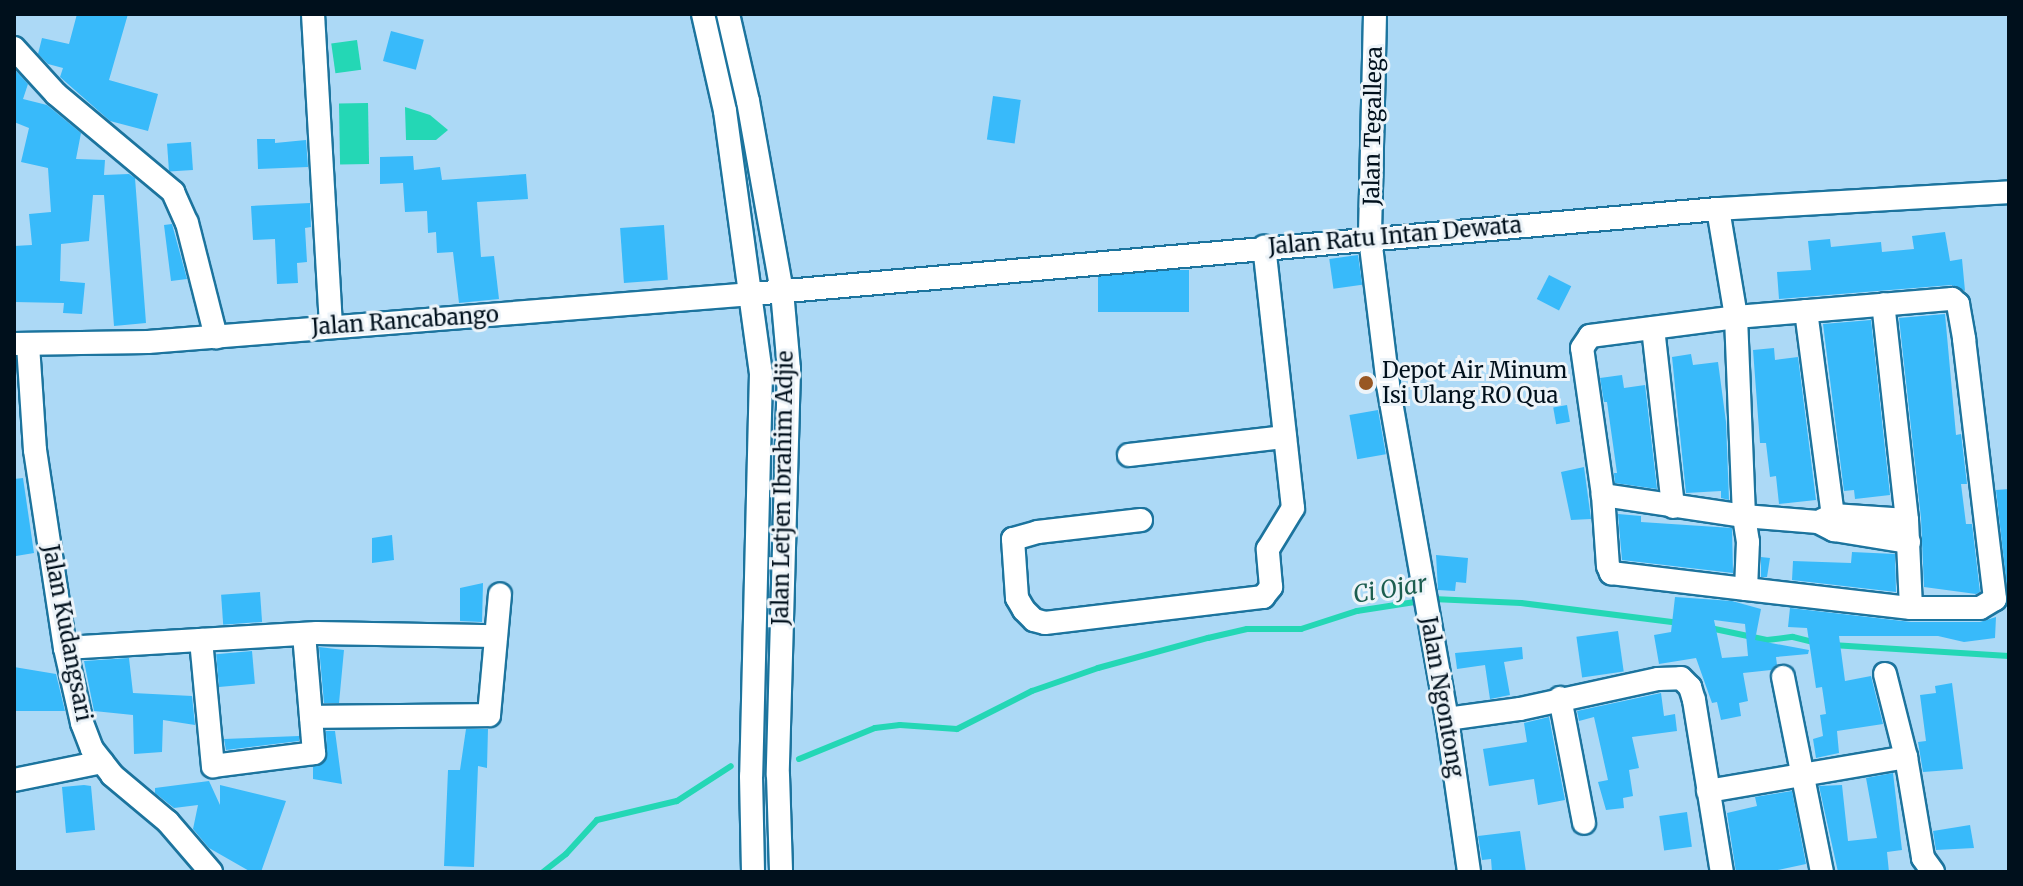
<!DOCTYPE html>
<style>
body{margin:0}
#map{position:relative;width:2023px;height:886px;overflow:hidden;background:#acd9f6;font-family:Merriweather,serif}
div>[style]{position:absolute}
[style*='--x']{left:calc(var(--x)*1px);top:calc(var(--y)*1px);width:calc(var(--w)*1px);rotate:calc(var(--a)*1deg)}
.water>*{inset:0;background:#24d7b5;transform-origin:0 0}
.stream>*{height:6px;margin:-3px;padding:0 3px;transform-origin:3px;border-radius:3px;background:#24d7b5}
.building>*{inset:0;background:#38bafa;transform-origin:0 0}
.roads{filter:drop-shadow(2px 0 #1c749e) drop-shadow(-2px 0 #1c749e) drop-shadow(0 2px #1c749e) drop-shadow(0 -2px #1c749e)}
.minor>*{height:22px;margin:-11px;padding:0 11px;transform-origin:11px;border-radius:11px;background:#fff}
.dots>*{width:22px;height:22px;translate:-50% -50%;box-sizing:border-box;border:4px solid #edf4f9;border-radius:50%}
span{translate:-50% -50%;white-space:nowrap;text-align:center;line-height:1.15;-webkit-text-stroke:6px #edf4f9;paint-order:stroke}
.street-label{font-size:22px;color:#00101c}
.poi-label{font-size:22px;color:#00101c}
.left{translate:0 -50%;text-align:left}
.water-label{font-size:24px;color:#1d5e50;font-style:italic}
.frame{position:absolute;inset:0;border:16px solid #00101c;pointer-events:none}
</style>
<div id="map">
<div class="water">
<i style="left:357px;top:40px;width:30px;height:26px;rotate:82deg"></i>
<i style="left:368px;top:103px;width:61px;height:29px;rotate:89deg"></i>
<i style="clip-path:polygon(405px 107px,430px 115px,448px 130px,436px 140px,406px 140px)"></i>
</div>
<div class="stream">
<i style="--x:1433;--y:599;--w:88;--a:2.6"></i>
<i style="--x:1521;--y:603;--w:160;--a:7.2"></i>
<i style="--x:1710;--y:628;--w:58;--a:11.9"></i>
<i style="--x:1767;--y:640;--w:26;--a:-7"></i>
<i style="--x:1793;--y:637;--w:21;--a:14"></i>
<i style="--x:1832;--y:645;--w:177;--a:3.6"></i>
<i style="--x:799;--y:759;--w:82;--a:-22.2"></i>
<i style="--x:875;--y:728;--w:25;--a:-7"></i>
<i style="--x:900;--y:725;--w:57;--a:4"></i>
<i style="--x:957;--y:729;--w:84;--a:-26.9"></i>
<i style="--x:1032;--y:691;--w:70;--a:-19.2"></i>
<i style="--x:1098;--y:668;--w:114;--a:-15.3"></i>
<i style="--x:1208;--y:638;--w:40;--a:-13"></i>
<i style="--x:1247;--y:629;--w:54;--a:0"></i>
<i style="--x:1301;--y:629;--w:59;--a:-17.8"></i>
<i style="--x:1357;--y:611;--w:65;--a:-8.9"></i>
<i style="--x:543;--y:872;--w:29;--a:-38"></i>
<i style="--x:566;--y:854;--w:46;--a:-47.6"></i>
<i style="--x:597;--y:820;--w:82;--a:-13.4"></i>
<i style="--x:677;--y:801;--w:64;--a:-32.9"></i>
</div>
<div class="building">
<i style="clip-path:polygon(77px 14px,128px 14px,109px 80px,158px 94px,148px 131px,110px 121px,60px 77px,63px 68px,48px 64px,38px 54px,42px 38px,69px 44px)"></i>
<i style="left:391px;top:31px;width:34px;height:31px;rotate:15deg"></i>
<i style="clip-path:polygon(14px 69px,28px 84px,23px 99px,47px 105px,81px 133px,76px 159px,105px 160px,104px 175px,129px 174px,135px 178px,146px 323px,114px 326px,104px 195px,93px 195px,89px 241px,61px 244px,60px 281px,85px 283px,82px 314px,63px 313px,64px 303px,14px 302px,14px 246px,32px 245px,29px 214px,51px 212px,48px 168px,21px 162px,29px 128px,14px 122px)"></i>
<i style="left:993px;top:96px;width:28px;height:44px;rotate:8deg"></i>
<i style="clip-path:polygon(257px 139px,275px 139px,275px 143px,306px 140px,308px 167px,258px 169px)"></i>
<i style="left:191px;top:142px;width:28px;height:24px;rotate:86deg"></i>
<i style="clip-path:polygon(413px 156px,414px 170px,440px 167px,442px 180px,526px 174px,528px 199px,477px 202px,481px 257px,494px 256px,499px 299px,459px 303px,453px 252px,437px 253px,436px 232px,428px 233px,427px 211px,405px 212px,403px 183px,380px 184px,380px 157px)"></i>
<i style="clip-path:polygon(310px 203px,311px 227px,305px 228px,307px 262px,297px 263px,298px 283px,277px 284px,275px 239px,253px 240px,251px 206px)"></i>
<i style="clip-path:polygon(172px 224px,187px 279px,171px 281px,164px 225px)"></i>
<i style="left:664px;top:225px;width:55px;height:44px;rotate:86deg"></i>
<i style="clip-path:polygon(1945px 232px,1950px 261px,1962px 259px,1965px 291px,1951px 285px,1779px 299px,1777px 272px,1811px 270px,1808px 241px,1830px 239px,1831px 247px,1881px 242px,1882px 252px,1914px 249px,1912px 236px)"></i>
<i style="left:1358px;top:255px;width:30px;height:29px;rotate:82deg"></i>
<i style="left:1189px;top:270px;width:42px;height:91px;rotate:90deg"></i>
<i style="left:1549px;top:275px;width:25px;height:27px;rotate:27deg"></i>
<i style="clip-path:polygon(1945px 314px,1956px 435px,1961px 434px,1967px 484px,1961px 484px,1966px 524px,1972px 524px,1980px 592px,1976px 594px,1924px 587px,1921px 518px,1899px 318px)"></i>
<i style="clip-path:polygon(1871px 320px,1890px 495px,1855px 499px,1854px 490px,1844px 491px,1823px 324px)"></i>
<i style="clip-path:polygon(1774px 348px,1775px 360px,1798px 357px,1816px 500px,1779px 504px,1776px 476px,1770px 477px,1766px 443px,1760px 443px,1753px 350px)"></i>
<i style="clip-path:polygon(1691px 354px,1693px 365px,1718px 362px,1726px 422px,1729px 500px,1721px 498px,1721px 491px,1686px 493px,1672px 357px)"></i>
<i style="clip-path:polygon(1622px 375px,1624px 388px,1645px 385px,1657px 489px,1615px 483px,1614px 473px,1617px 473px,1607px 402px,1604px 402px,1600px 378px)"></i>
<i style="left:1567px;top:405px;width:17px;height:14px;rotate:80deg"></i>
<i style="left:1378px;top:410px;width:45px;height:29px;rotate:80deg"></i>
<i style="clip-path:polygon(1584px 467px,1591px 519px,1571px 520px,1561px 472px)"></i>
<i style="clip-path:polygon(23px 478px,34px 553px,16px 556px,14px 479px)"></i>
<i style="clip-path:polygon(2009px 489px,2009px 606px,1996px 490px)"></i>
<i style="clip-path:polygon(1618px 514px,1641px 516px,1641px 522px,1732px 528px,1733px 573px,1622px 560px)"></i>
<i style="clip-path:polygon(392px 535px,394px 560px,372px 563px,372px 538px)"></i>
<i style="clip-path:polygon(1852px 552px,1895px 554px,1896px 592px,1792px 580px,1793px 561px,1851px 563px)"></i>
<i style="clip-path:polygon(1436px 555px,1468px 558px,1466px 583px,1456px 582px,1455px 591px,1438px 590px)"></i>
<i style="clip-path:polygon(1761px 557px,1770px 558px,1767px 577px,1761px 577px)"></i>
<i style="clip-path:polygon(483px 583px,482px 622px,460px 621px,460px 588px)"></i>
<i style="left:260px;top:592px;width:30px;height:39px;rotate:86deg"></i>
<i style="clip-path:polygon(evenodd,1675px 597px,1732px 601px,1761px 609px,1755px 640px,1809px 650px,1808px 654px,1776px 657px,1777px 665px,1771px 670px,1743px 673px,1748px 701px,1739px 703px,1741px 716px,1721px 720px,1717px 702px,1712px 703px,1696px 658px,1659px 664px,1654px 635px,1671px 632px,1675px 597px,1714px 620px,1745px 624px,1748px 656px,1722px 658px,1714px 620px)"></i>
<i style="clip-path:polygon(1790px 608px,1911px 622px,1980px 622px,1996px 617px,1995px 638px,1964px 642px,1938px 636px,1839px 636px,1845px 681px,1871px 676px,1883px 724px,1837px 731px,1839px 753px,1816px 758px,1813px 739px,1823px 736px,1820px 715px,1826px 714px,1822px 687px,1816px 688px,1807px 628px,1788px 627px)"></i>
<i style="left:1618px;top:631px;width:41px;height:42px;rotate:82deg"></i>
<i style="clip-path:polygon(319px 647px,344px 650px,339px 703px,324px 703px)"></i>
<i style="clip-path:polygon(1522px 647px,1523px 659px,1504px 662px,1510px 695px,1490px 699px,1485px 665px,1457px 669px,1455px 653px)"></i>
<i style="left:252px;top:651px;width:33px;height:36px;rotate:85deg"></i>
<i style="clip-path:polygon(129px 658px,133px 693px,192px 696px,195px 725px,163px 720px,162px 752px,134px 754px,133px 715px,94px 711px,84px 661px)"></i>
<i style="clip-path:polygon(14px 667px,56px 674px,65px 711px,14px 711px)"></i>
<i style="clip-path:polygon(1952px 683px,1963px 769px,1923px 772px,1918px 742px,1926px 741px,1920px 695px,1936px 693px,1935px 686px)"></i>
<i style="clip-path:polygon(1661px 693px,1664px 716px,1675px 714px,1677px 731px,1632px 737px,1639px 768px,1629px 770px,1633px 796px,1623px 798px,1624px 808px,1606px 810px,1598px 782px,1608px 780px,1594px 717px,1579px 721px,1577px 711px)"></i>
<i style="clip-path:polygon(1549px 717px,1565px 800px,1538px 805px,1534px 779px,1489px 786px,1483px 749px,1527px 742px,1524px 723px)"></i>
<i style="clip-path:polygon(466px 729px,488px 729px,487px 768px,478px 766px,474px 867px,444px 866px,448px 770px,460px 770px)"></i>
<i style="clip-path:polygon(326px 731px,335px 731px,342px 784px,313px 779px,313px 767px,327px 758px)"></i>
<i style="clip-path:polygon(299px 736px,299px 741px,226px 750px,224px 739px)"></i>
<i style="clip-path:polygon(1893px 773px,1902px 850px,1887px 852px,1889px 872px,1838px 872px,1819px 786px,1842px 785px,1848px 841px,1877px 838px,1866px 778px)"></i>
<i style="clip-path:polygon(209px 781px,220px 805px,220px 785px,286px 801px,261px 872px,251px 872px,209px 848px,193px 829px,198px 805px,174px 808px,155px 793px,155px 788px)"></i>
<i style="clip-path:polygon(84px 785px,91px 786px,95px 830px,66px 833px,62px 787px)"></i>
<i style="clip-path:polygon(1792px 791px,1806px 864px,1768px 872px,1736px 872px,1727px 813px,1757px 806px,1755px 797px)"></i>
<i style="left:1687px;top:812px;width:35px;height:28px;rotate:82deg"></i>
<i style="clip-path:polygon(1970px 825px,1974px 848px,1936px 850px,1933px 831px)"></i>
<i style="clip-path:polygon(1520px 831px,1526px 872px,1492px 872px,1491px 859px,1482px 860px,1478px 836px)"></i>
</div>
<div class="roads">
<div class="minor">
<i style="--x:313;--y:14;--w:313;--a:86.7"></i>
<i style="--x:703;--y:14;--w:99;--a:77.2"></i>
<i style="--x:725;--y:111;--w:264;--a:82.2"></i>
<i style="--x:761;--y:373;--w:403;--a:91.4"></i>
<i style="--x:751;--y:776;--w:96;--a:88.8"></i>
<i style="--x:728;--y:14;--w:89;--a:77.1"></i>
<i style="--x:748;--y:101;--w:193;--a:79.9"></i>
<i style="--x:782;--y:291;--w:78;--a:84.9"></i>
<i style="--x:789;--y:369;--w:406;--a:91.6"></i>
<i style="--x:778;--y:775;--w:97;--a:88.2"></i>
<i style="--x:1375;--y:14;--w:224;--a:91.3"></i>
<i style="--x:1370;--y:238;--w:148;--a:83"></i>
<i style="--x:1388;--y:385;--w:339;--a:80"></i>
<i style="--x:1447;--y:719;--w:155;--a:81.8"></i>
<i style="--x:14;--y:48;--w:62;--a:47.6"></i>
<i style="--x:56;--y:94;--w:153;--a:39.9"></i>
<i style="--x:173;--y:192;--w:34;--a:66"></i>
<i style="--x:187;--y:223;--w:118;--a:75.7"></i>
<i style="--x:1718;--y:209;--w:109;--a:80.5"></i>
<i style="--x:1736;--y:317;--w:199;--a:87.7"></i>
<i style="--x:1744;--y:516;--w:74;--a:4.6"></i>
<i style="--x:1818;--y:522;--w:18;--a:27"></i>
<i style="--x:1834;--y:530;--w:76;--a:9.1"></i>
<i style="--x:1806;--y:311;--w:206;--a:82.5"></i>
<i style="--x:1653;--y:328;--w:180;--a:83.6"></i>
<i style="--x:14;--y:344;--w:134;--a:-0.9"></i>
<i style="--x:148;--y:342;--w:606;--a:-4.54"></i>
<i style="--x:752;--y:294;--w:970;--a:-5.03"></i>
<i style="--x:1718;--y:209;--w:291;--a:-3.3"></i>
<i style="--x:28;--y:345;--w:105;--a:86.2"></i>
<i style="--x:35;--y:450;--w:200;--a:81.4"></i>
<i style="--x:65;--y:648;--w:77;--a:77.2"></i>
<i style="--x:82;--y:723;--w:28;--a:69"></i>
<i style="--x:92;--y:749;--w:33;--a:52"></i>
<i style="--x:112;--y:775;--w:73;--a:40"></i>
<i style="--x:168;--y:822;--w:66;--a:49.3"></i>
<i style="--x:1129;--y:455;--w:157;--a:-6.6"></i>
<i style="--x:1603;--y:495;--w:148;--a:-98.1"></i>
<i style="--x:1582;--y:348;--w:14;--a:-56"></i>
<i style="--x:1590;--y:336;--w:147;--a:-7.4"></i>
<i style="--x:1736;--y:317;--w:217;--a:-4.8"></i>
<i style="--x:1952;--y:299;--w:8;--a:40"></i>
<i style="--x:1958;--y:304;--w:36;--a:80"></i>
<i style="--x:1964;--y:339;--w:262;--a:83.2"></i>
<i style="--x:1995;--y:599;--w:17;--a:149"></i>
<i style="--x:1980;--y:608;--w:69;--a:180"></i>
<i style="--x:1141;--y:520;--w:104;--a:173.4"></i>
<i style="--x:1038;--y:532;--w:26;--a:164"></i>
<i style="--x:1013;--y:539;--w:59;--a:86.1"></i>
<i style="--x:1017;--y:598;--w:14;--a:60"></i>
<i style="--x:1024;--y:610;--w:14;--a:45"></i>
<i style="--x:1034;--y:620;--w:11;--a:15"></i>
<i style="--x:1045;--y:623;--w:220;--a:-6.8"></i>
<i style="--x:1263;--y:597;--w:13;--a:-51"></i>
<i style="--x:1271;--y:587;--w:38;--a:-95"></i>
<i style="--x:1268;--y:549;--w:48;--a:-58.6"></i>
<i style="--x:1293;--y:508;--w:263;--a:-96.3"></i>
<i style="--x:1822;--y:520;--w:12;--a:-24"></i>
<i style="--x:1833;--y:515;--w:74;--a:3.9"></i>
<i style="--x:1746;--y:589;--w:47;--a:-87.6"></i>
<i style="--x:1748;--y:542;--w:26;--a:-99"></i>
<i style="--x:1744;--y:516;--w:143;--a:-171.5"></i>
<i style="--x:1603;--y:495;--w:71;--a:86"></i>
<i style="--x:1608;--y:566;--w:8;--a:67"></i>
<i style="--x:1611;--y:573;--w:136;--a:6.8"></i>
<i style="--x:1746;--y:589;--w:166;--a:6.6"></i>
<i style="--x:1911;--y:608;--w:88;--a:-92.6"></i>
<i style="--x:1907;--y:520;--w:217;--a:-96.3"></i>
<i style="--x:201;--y:640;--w:127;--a:84.6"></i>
<i style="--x:213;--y:766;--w:102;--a:-7.3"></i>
<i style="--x:314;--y:753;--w:119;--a:-94.8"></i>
<i style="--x:65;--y:648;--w:252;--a:-3.4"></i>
<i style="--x:317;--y:633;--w:179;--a:1"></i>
<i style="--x:1885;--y:674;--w:86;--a:75.8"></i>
<i style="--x:1783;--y:677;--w:199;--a:78.7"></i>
<i style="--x:1560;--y:698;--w:127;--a:79.1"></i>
<i style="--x:311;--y:717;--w:178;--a:-0.6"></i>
<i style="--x:489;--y:715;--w:121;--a:-84.8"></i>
<i style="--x:1447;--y:719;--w:74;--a:-7.8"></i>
<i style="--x:1520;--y:709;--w:141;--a:-12.3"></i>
<i style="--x:1658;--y:679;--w:23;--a:-2"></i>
<i style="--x:1681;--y:678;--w:13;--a:45"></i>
<i style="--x:1690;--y:687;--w:14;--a:73"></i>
<i style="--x:1694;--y:700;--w:174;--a:80.8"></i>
<i style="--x:14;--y:780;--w:90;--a:-11.6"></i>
<i style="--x:1708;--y:791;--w:201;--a:-9.7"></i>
<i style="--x:1906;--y:757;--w:102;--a:80.4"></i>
<i style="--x:1923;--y:858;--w:17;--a:54"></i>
</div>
</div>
<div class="dots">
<i style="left:1366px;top:383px;background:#985723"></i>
</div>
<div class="street-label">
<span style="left:1373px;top:126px;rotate:-89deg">Jalan Tegallega</span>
<span style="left:1395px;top:236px;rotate:-5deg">Jalan Ratu Intan Dewata</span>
<span style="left:405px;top:321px;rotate:-4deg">Jalan Rancabango</span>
<span style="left:783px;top:488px;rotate:-89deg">Jalan Letjen Ibrahim Adjie</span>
<span style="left:67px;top:633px;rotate:79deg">Jalan Kudangsari</span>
<span style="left:1442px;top:697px;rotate:80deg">Jalan Ngontong</span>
</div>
<div class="poi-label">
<span class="left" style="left:1382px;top:383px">Depot Air Minum<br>Isi Ulang RO Qua</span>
</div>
<div class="water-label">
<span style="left:1390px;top:589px;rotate:-9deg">Ci Ojar</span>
</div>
<div class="frame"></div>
</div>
